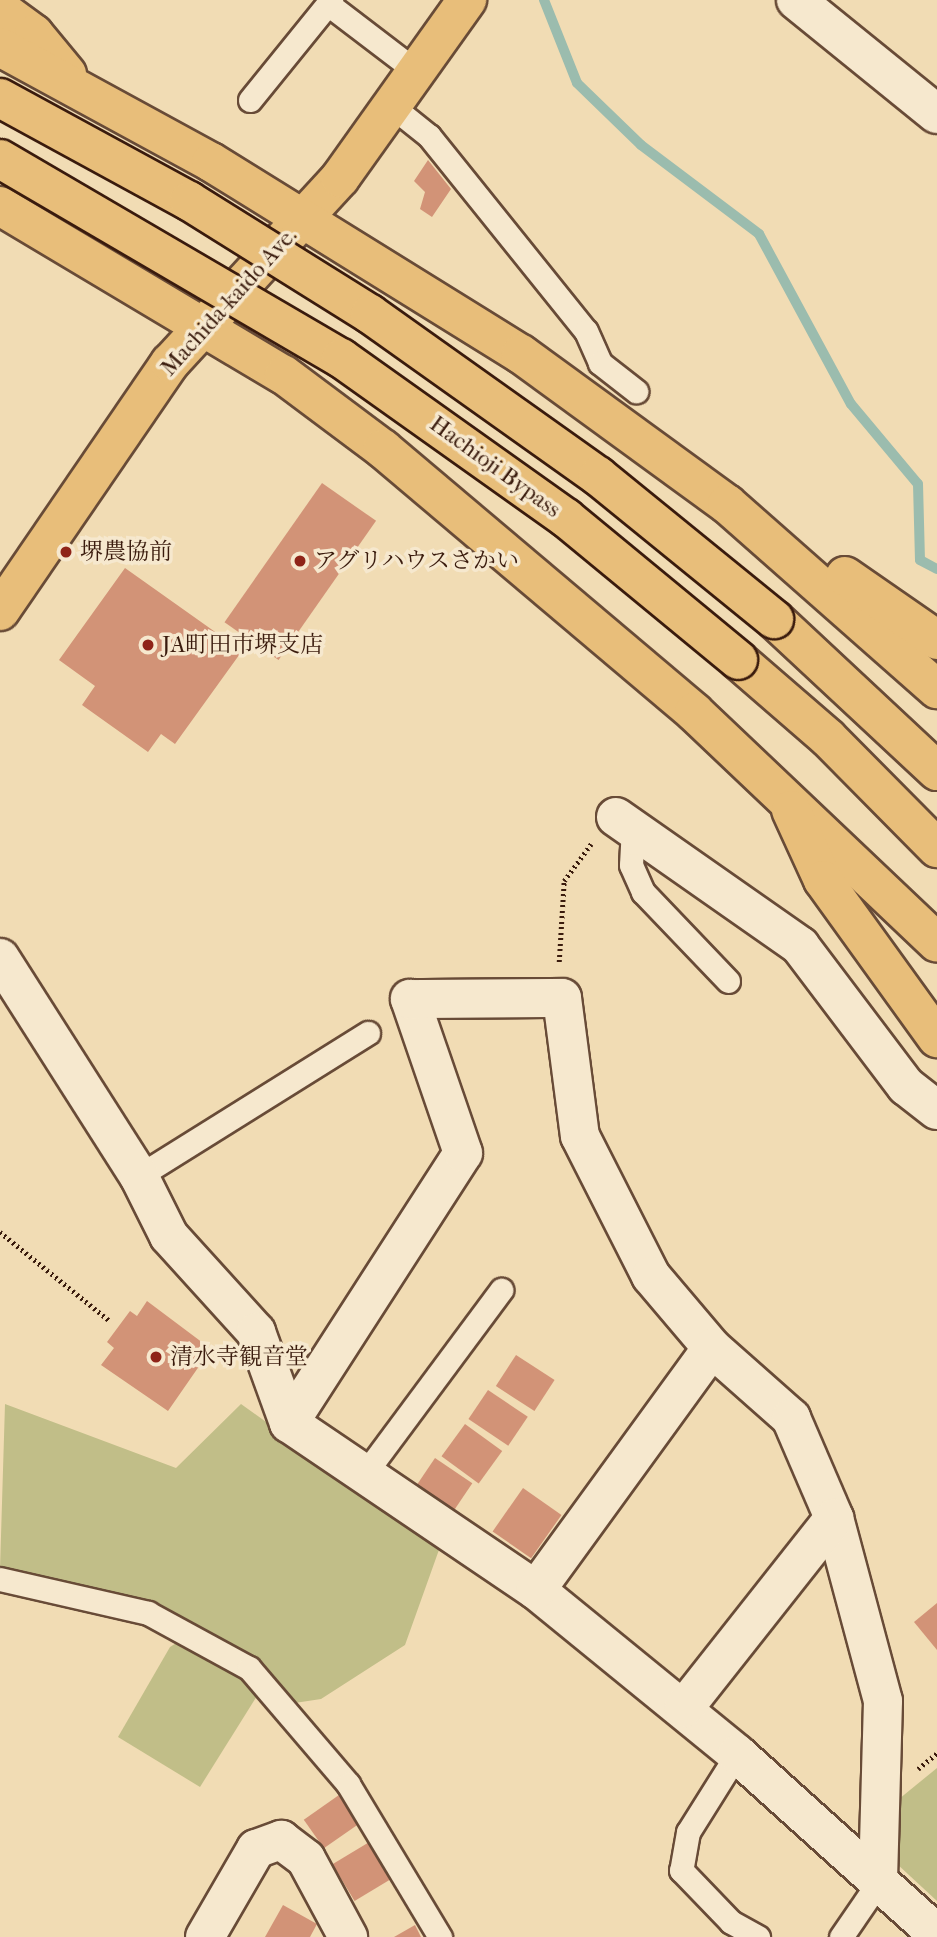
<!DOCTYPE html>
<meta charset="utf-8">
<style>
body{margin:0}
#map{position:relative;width:937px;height:1937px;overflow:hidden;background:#f1dcb4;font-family:"IM FELL French Canon","Noto Serif JP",serif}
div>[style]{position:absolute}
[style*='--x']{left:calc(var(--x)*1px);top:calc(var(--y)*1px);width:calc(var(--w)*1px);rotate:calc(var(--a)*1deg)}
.green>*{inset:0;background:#c1be88}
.stream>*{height:10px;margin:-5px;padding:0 5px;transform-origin:5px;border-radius:5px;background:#9bbcae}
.building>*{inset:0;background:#d29377;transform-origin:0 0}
.path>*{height:4.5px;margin-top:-2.25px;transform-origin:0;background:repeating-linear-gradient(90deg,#3a1b0d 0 2px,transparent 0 5.5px)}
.roads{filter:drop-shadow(2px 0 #684b37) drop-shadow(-2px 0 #684b37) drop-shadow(0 2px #684b37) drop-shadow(0 -2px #684b37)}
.service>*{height:23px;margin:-11.5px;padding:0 11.5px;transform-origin:11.5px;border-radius:11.5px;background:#f6e8ce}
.minor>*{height:38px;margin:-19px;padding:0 19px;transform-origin:19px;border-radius:19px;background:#f6e8ce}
.primary>*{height:38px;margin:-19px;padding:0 19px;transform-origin:19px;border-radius:19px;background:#e8be7a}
.trunk>*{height:38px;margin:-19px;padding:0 19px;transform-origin:19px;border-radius:19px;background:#e8be7a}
.bridges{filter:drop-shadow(2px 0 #3a1b0d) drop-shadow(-2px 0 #3a1b0d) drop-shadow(0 2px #3a1b0d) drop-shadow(0 -2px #3a1b0d)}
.trunk-bridge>*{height:38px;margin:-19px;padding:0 19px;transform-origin:19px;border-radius:19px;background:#e8be7a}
.dots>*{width:19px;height:19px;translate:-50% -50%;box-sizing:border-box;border:4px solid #f6e8ce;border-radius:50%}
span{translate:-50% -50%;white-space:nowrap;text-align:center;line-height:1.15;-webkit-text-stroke:7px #f6e8ce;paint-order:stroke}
.street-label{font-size:23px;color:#3a1b0d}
.poi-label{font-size:23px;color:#3a1b0d}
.left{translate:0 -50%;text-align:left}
</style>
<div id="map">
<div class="green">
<i style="clip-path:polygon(5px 1404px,176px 1468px,241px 1404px,440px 1547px,405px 1645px,321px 1699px,288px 1704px,261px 1664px,185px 1618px,0 1569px)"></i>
<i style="clip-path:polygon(181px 1640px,229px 1664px,257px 1696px,200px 1787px,118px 1737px,170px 1647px)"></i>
<i style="clip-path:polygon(937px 1768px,937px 1901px,896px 1863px,899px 1799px)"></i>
</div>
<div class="stream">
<i style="--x:544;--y:0;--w:89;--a:68.3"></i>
<i style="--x:577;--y:83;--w:89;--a:44.1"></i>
<i style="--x:641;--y:145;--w:148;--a:37"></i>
<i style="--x:759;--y:234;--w:193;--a:61.6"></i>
<i style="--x:851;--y:404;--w:104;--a:50.1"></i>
<i style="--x:918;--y:484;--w:76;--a:88.5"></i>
<i style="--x:920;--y:560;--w:19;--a:28"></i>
</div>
<div class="building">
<i style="clip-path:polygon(428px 160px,451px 189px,432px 217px,420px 209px,425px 192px,414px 181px)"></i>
<i style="left:322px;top:483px;width:66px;height:170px;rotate:35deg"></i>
<i style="clip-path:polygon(125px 568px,242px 651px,175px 744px,161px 734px,148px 752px,82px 705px,95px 686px,59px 660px)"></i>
<i style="clip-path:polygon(147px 1301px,211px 1349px,168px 1411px,101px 1365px,114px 1348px,107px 1342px,130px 1311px,137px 1316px)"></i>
<i style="left:516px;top:1355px;width:46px;height:37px;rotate:33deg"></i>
<i style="left:488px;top:1390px;width:48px;height:35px;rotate:34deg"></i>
<i style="left:465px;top:1424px;width:46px;height:40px;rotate:36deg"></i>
<i style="left:435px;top:1458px;width:45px;height:35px;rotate:34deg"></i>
<i style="left:523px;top:1488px;width:47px;height:53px;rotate:35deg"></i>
<i style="clip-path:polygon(937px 1603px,937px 1650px,914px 1622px)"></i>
<i style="left:339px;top:1795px;width:35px;height:43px;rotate:55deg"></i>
<i style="left:371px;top:1841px;width:43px;height:45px;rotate:59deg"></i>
<i style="clip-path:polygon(283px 1905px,317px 1924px,310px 1937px,265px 1937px)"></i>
<i style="clip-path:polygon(415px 1925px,421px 1937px,394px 1937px)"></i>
</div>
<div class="path">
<i style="--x:559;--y:962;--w:81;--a:-86.5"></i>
<i style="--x:564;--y:881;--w:46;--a:-53.9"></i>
<i style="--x:0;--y:1232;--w:141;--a:39"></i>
<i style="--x:918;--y:1769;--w:25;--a:-40"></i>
</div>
<div class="roads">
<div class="service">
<i style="--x:328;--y:4;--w:116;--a:37.3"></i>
<i style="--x:250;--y:100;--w:129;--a:-51"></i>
<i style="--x:394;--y:108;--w:45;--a:38.7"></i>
<i style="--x:429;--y:136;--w:250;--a:51.2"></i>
<i style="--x:586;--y:331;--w:35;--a:66"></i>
<i style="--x:600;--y:363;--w:46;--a:37.9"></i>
<i style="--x:633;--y:827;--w:38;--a:93"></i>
<i style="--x:631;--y:865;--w:30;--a:66"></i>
<i style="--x:643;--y:892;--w:123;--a:46.3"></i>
<i style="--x:139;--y:1176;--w:270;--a:-32"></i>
<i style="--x:363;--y:1476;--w:232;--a:-53.4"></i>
<i style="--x:0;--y:1579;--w:152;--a:12.9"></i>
<i style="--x:148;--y:1613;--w:115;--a:28.6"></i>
<i style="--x:249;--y:1668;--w:153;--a:49.5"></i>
<i style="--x:348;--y:1784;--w:179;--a:59"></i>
<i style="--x:737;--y:1754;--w:92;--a:122.1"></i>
<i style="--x:688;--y:1832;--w:39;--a:100"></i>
<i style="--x:681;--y:1870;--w:72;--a:46.1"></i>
<i style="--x:731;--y:1922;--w:31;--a:29"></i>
<i style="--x:841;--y:1937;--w:65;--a:-55.6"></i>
</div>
<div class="minor">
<i style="--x:796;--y:0;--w:181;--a:39"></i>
<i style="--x:616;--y:817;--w:225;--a:35"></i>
<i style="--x:800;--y:946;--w:176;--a:52.9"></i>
<i style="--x:906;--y:1086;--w:39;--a:38"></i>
<i style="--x:0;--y:958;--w:259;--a:57.5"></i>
<i style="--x:139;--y:1176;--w:67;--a:63.4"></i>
<i style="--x:169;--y:1236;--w:130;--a:47.8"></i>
<i style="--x:256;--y:1332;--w:97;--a:70.1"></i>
<i style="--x:289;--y:1423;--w:298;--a:34.1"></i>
<i style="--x:536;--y:1590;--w:259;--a:39.2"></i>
<i style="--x:737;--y:1754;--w:269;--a:42"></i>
<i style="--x:289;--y:1423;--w:321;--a:-57.2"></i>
<i style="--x:463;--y:1153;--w:163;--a:-109"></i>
<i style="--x:410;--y:999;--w:152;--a:-0.4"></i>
<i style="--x:562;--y:998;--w:139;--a:82.6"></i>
<i style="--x:580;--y:1136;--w:157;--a:63.1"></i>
<i style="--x:651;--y:1276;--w:94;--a:49.7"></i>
<i style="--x:712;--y:1348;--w:106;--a:41.5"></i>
<i style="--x:791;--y:1418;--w:109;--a:66.7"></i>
<i style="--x:834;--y:1518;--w:189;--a:75"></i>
<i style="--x:883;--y:1701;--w:182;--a:91.6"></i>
<i style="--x:536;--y:1590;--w:299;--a:-54"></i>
<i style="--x:684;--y:1708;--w:242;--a:-51.7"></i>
<i style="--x:205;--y:1937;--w:102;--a:-59.9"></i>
<i style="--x:256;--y:1849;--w:27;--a:-20"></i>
<i style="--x:281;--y:1840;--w:31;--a:37"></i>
<i style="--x:306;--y:1859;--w:89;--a:61.7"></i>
</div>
<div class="primary">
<i style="--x:0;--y:611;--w:301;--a:-55.6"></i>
<i style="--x:170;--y:363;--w:251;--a:-47.4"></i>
<i style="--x:340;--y:178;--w:219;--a:-54.5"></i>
</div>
<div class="trunk">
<i style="--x:0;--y:9;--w:42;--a:36.3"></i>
<i style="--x:34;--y:34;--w:52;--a:50.5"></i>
<i style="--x:0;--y:47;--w:240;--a:28.6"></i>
<i style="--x:211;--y:162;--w:365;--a:31.8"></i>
<i style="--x:521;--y:354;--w:255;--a:36.1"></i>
<i style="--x:727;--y:504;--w:280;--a:41.4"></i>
<i style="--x:0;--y:206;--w:330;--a:30.8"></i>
<i style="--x:284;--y:375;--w:124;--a:36.8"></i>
<i style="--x:383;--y:449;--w:407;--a:40.2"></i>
<i style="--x:694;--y:712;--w:335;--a:43.5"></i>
<i style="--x:845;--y:576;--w:112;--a:34.8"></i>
<i style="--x:774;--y:619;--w:223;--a:43"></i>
<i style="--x:738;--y:660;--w:119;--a:40.9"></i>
<i style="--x:828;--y:738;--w:155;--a:45.3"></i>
<i style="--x:791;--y:810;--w:77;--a:65.4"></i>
<i style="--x:823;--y:880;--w:195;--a:54.2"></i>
</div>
</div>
<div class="bridges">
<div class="trunk-bridge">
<i style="--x:0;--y:98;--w:215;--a:28.6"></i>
<i style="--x:189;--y:201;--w:213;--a:32"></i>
<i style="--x:370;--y:314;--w:280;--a:35.4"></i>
<i style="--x:598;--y:476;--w:227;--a:39.1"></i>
<i style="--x:0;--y:159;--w:395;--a:30.3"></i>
<i style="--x:341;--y:358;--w:276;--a:35.4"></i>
<i style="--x:566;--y:518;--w:223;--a:39.5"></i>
</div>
</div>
<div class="dots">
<i style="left:66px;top:552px;background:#8f2418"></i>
<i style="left:300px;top:561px;background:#8f2418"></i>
<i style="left:148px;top:645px;background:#8f2418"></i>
<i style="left:156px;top:1357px;background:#8f2418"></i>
</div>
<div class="street-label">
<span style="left:229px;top:302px;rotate:-48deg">Machida-kaido Ave.</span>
<span style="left:495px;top:467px;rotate:36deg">Hachioji Bypass</span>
</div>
<div class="poi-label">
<span class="left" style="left:80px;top:552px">堺農協前</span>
<span class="left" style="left:314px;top:561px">アグリハウスさかい</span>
<span class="left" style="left:162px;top:645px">JA町田市堺支店</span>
<span class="left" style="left:170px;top:1357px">清水寺観音堂</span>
</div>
</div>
